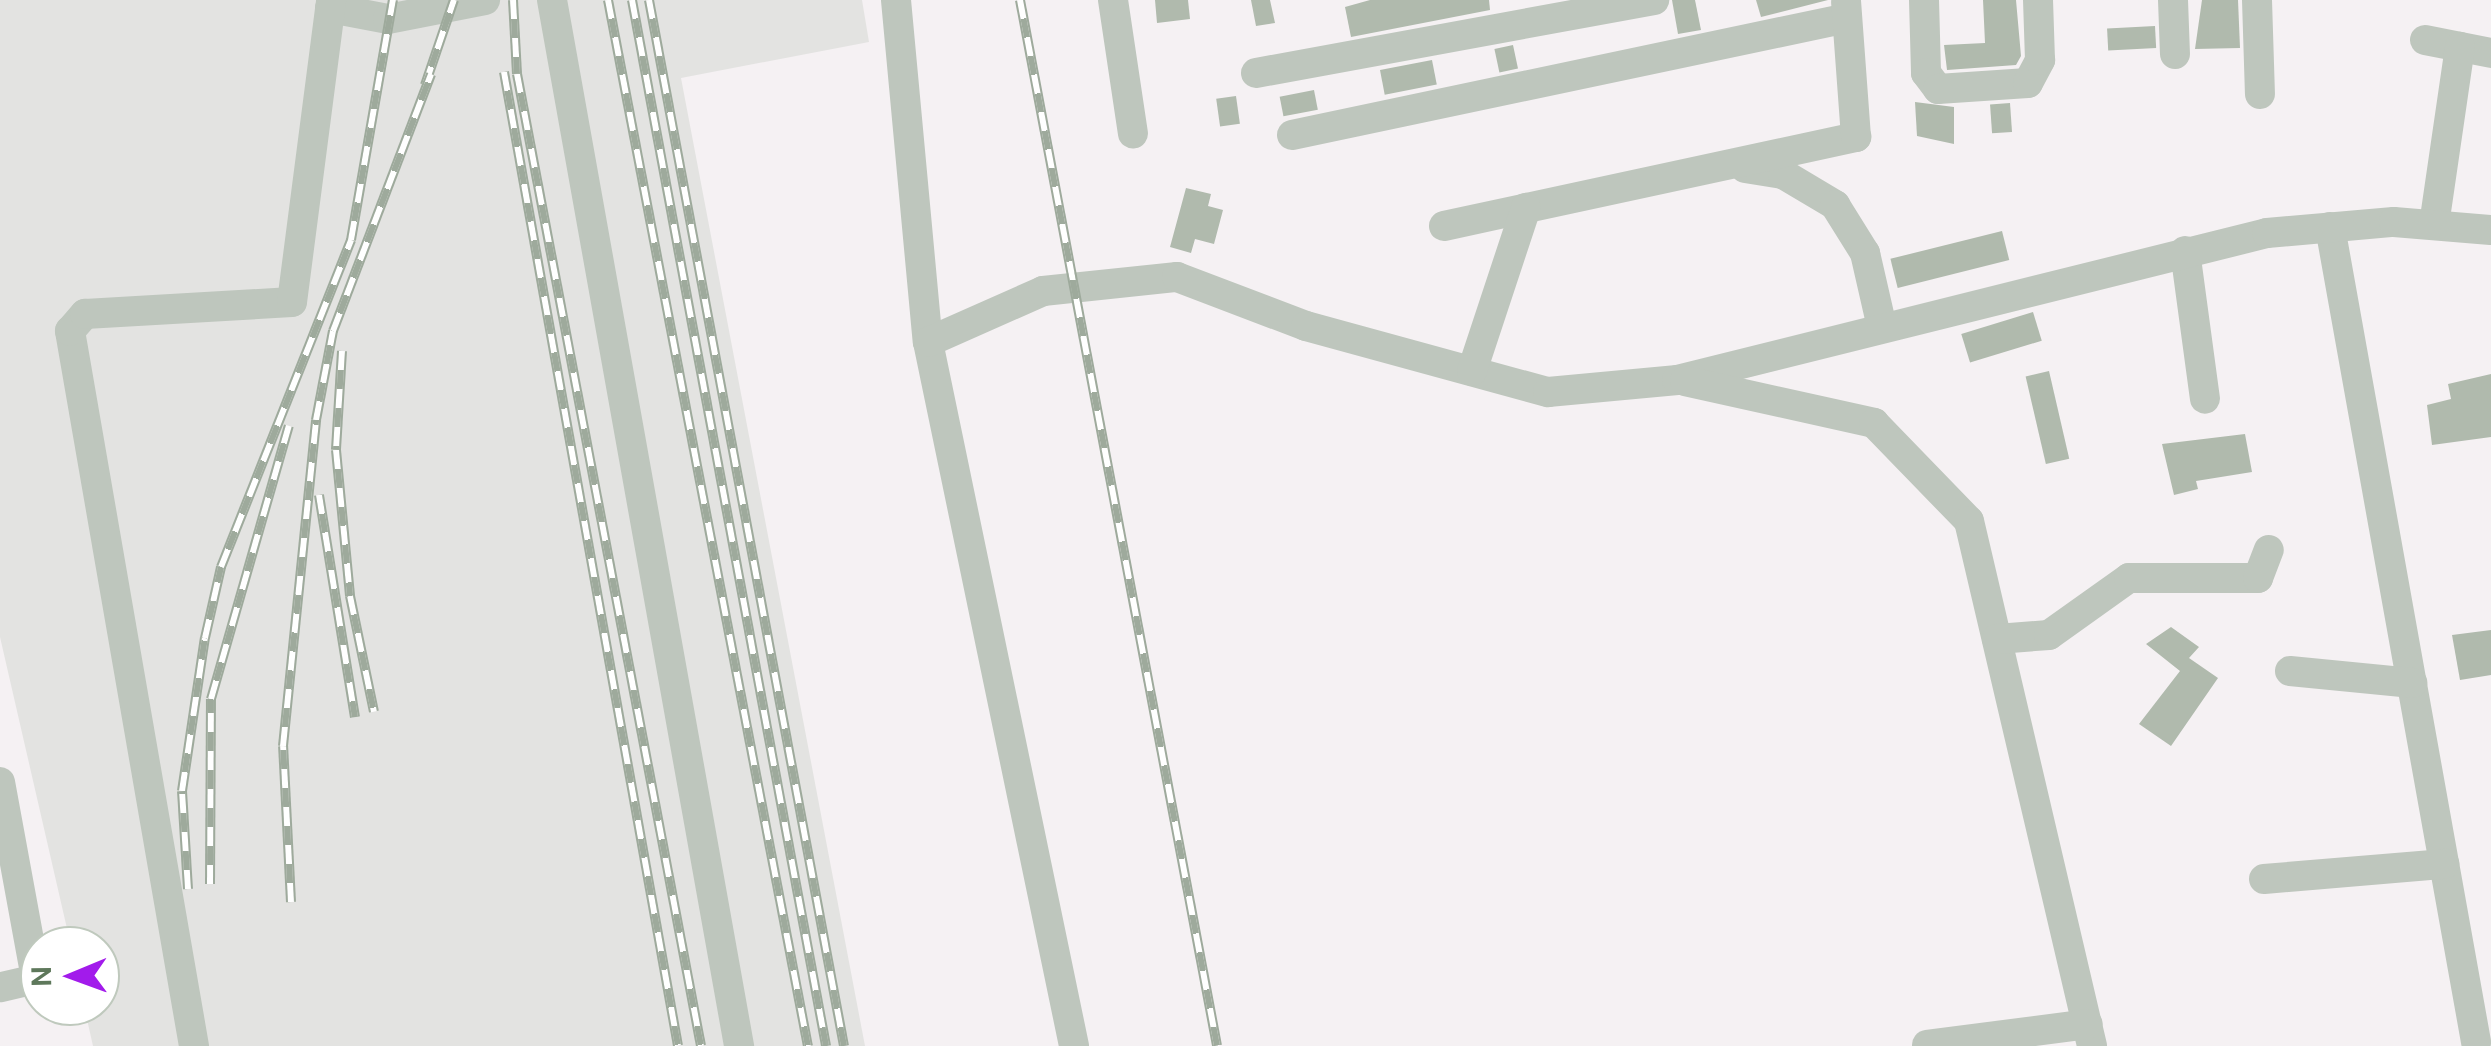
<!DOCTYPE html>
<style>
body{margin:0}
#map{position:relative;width:2491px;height:1046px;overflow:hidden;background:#f5f1f3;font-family:"DM Sans",sans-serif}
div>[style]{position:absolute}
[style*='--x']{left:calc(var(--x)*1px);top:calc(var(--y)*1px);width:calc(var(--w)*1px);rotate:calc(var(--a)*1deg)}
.built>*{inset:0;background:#e3e3e1}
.building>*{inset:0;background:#b0baad;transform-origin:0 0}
.minor>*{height:30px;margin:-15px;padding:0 15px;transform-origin:15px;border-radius:15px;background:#bec6bd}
.rail>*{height:10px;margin-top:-5px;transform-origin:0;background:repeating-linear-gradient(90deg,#fff 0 19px,#9eaa9c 0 38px);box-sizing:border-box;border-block:2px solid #9eaa9c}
span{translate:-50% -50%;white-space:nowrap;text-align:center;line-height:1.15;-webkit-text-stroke:10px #fff;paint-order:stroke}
.north{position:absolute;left:20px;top:926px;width:100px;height:100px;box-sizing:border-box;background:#fff;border:2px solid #bfc9bd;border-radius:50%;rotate:269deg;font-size:28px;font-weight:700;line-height:40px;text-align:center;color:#5e785b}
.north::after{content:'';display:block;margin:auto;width:35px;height:45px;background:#a21beb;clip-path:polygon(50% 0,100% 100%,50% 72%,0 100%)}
</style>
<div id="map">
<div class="built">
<i style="clip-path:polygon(0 0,862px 0,869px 42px,681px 78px,865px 1046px,93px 1046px,84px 1006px,100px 1006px,100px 946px,71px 946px,0 637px)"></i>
</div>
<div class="building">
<i style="clip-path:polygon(1155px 0,1188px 0,1190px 19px,1157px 23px)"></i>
<i style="clip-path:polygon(1251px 0,1270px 0,1275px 23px,1256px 26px)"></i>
<i style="clip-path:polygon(1370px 0,1489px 0,1490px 10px,1351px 37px,1345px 7px)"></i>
<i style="clip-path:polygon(1672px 0,1695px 0,1701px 30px,1678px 34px)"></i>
<i style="clip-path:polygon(1756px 0,1828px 0,1761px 17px)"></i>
<i style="clip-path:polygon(1983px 0,2016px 0,2021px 56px,2016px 65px,1947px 70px,1944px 45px,1985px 43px)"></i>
<i style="clip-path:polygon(2202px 0,2238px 0,2240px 48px,2195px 49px)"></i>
<i style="left:2155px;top:26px;width:22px;height:48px;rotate:87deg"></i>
<i style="left:1513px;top:45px;width:24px;height:19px;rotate:78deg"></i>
<i style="left:1432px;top:60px;width:25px;height:53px;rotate:79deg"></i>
<i style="left:1314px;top:90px;width:20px;height:35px;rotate:79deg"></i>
<i style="left:1236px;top:96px;width:28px;height:20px;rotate:82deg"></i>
<i style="clip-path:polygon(1915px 102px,1954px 107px,1954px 144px,1917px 136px)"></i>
<i style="left:2010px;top:103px;width:29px;height:20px;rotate:86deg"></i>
<i style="clip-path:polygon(1186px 188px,1211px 194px,1208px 206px,1223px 210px,1214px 244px,1195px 239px,1191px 253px,1170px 247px)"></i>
<i style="left:2002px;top:231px;width:30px;height:115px;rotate:76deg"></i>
<i style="left:2033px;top:312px;width:30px;height:75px;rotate:73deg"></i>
<i style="left:2049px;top:371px;width:90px;height:24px;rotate:77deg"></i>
<i style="clip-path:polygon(2491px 374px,2491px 437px,2432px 445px,2427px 405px,2451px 399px,2448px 384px)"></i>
<i style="clip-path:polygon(2245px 434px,2252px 472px,2196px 481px,2198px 489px,2174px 495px,2162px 444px)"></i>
<i style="clip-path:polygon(2171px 627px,2199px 647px,2189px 658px,2218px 678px,2171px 746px,2139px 724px,2180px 671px,2146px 644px)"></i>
<i style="clip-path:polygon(2491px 630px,2491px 675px,2460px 680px,2452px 635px)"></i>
</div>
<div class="minor">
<i style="--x:552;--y:0;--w:1063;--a:79.86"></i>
<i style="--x:896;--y:0;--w:343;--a:84.7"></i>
<i style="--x:928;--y:342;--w:719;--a:78.28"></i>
<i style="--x:1113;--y:0;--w:135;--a:81.5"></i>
<i style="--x:1924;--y:0;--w:73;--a:88.4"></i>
<i style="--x:1926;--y:73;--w:20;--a:53"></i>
<i style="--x:1938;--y:89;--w:90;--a:-3.8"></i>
<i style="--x:2028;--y:83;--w:26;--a:-62"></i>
<i style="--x:2040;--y:60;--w:60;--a:-91.9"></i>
<i style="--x:2173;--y:0;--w:54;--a:87.9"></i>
<i style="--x:2257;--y:0;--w:94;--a:88.2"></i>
<i style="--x:330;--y:8;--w:59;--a:10.7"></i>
<i style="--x:388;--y:19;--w:99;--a:-11.1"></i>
<i style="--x:2425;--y:40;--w:67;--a:11.1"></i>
<i style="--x:1256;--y:73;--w:405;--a:-10.4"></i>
<i style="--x:1292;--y:135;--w:567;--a:-11.9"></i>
<i style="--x:1745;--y:168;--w:38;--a:9"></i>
<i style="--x:1783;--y:174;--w:61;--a:30.8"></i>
<i style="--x:1835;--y:205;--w:57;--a:58"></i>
<i style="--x:1865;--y:253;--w:76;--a:77.1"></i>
<i style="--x:2434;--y:225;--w:180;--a:-81.7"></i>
<i style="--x:1444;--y:226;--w:422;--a:-12.2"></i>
<i style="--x:1856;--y:137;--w:135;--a:-94.2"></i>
<i style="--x:2330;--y:227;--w:828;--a:79.84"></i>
<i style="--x:2185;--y:251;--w:149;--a:82.3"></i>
<i style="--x:928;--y:342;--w:126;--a:-23.9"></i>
<i style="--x:1043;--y:291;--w:135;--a:-6"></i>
<i style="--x:1177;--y:277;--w:138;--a:20.8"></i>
<i style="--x:1306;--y:326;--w:251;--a:15.3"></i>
<i style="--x:1548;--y:392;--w:130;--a:-5.3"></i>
<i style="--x:1677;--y:380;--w:608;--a:-13.99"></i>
<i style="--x:2267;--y:233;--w:127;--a:-5"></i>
<i style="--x:2394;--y:222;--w:97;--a:4.7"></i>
<i style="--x:1472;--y:371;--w:172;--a:-71.7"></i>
<i style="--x:1685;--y:381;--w:194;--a:12.5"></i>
<i style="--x:1874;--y:423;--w:136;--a:45.9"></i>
<i style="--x:1969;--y:521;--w:539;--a:76.81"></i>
<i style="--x:1997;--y:639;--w:52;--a:-4.4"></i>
<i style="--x:2049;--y:635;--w:98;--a:-35.5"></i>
<i style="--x:2129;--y:578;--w:129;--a:0"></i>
<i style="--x:2258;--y:578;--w:30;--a:-69"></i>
<i style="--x:2290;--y:671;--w:123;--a:5.6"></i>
<i style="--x:0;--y:782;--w:200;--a:79.6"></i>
<i style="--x:36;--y:979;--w:37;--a:167"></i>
<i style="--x:2264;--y:879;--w:181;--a:-4.8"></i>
<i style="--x:1927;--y:1045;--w:162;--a:-7.4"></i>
<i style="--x:194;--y:1046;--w:726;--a:-99.84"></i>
<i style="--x:70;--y:331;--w:23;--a:-49"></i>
<i style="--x:85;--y:314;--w:207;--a:-3.3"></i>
<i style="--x:292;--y:302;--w:305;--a:-82.6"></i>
</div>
<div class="rail">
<i style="--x:513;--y:0;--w:74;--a:86.9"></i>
<i style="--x:517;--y:74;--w:989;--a:79.28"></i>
<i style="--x:608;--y:0;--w:1065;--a:79.18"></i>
<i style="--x:632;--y:0;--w:1064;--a:79.49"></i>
<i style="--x:649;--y:0;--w:1064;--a:79.44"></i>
<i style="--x:1020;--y:0;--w:1064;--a:79.33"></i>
<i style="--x:504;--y:72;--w:989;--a:79.87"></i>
<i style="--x:425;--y:85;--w:90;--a:-71.2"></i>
<i style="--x:342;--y:351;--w:99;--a:93.5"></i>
<i style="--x:336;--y:450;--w:147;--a:84.5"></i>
<i style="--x:350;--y:596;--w:118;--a:78.3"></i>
<i style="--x:319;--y:495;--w:225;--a:80.8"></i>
<i style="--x:210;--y:884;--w:185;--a:-89.7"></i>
<i style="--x:211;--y:699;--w:284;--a:-74.1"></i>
<i style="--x:188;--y:889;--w:98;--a:-93.5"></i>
<i style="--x:182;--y:791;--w:155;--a:-81.5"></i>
<i style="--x:205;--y:638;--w:73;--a:-77.3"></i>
<i style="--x:221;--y:567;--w:352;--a:-68.3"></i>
<i style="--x:351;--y:240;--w:244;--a:-80.1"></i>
<i style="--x:291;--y:902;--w:156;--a:-92.9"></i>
<i style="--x:283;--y:746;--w:328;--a:-84.2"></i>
<i style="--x:316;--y:420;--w:91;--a:-79.2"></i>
<i style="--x:333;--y:331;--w:275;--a:-69.1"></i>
</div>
<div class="north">N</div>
</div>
